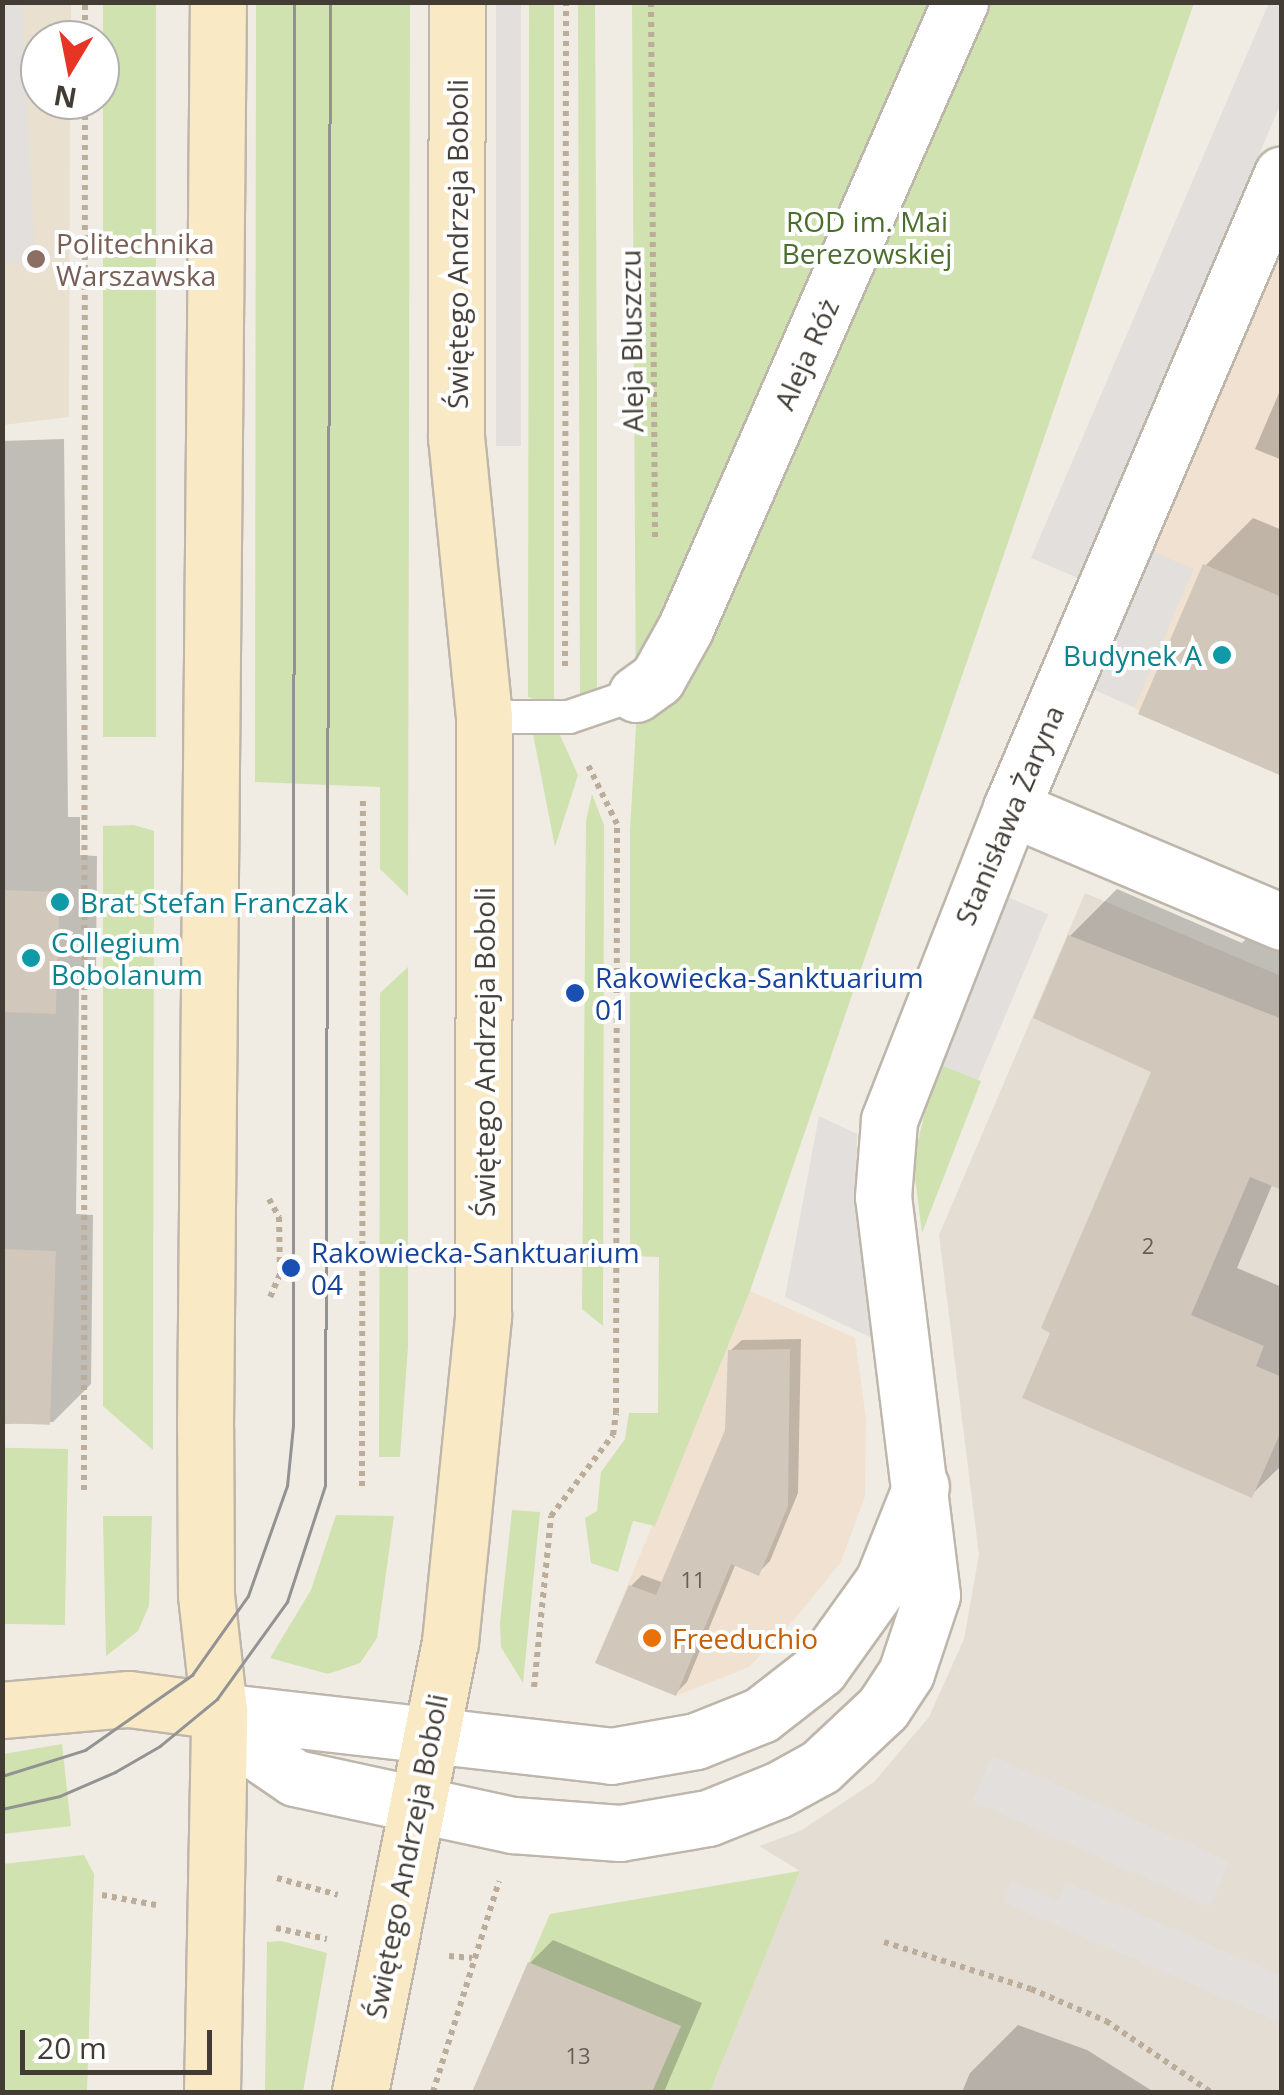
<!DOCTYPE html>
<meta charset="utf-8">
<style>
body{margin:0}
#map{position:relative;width:1284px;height:2095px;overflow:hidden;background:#f0ece4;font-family:"Open Sans",sans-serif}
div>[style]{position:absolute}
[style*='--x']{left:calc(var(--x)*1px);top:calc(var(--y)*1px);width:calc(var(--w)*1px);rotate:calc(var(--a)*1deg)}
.residential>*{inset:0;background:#e4ddd3}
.commercial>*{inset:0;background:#f1e1d1}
.education>*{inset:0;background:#e9e0cf}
.green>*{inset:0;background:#cfe2b0;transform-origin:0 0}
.parking>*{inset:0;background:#e2dfdc;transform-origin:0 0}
.shadow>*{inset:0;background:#0003}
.building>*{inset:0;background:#d1c7bb;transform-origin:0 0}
.path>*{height:6px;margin-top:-3px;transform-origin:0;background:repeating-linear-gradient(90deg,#bbad9a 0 5px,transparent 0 10px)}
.roads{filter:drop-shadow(2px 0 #beb6ab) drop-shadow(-2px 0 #beb6ab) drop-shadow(0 2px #beb6ab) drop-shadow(0 -2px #beb6ab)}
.lane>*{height:32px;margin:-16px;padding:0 16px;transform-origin:16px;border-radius:16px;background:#fff}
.street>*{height:55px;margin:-27.5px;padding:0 27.5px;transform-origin:27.5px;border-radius:27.5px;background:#fff}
.secondary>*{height:55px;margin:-27.5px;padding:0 27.5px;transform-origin:27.5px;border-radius:27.5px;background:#f9e9c5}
.tram>*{height:2.5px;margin:-1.25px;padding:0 1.25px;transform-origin:1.25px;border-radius:1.25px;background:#939393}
.dots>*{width:28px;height:28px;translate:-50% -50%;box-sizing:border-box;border:5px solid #fff;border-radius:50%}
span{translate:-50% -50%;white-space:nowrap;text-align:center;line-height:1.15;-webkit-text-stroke:8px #fff;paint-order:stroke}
.number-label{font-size:22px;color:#665f56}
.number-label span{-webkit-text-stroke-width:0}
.park-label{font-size:28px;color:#4b6e2e}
.education-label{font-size:28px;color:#785e54}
.left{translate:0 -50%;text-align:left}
.street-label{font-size:28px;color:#423c35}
.culture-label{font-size:28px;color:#0d838f}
.right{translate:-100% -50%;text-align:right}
.transit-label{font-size:28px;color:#164399}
.food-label{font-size:28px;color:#c56008}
.frame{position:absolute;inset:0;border:5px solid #423c35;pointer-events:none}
.north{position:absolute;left:20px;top:20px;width:100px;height:100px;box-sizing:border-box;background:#fff;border:2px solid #b3b1ae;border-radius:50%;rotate:190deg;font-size:28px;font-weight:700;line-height:40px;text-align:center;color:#423c35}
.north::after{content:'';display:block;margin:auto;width:35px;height:45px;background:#e73525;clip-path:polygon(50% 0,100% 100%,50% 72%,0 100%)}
.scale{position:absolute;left:20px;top:2030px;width:192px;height:45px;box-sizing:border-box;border:5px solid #423c35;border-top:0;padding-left:12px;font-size:30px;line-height:35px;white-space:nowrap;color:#423c35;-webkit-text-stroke:8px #fff;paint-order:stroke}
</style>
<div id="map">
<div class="residential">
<i style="clip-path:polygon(1085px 893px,1281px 976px,1281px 2092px,710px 2092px,800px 1871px,759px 1846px,800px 1831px,874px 1782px,929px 1717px,964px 1639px,979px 1555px,939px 1235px)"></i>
</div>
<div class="commercial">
<i style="clip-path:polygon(1281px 248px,1281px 776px,1091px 688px)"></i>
<i style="clip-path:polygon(750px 1291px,855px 1338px,866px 1419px,865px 1496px,841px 1562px,794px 1620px,749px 1667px,676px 1696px,595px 1663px)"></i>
</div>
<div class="education">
<i style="clip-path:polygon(2px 3px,71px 3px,71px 40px,40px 40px,40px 100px,70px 100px,69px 417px,3px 425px)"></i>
</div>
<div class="green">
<i style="left:103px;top:3px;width:53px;height:734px"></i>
<i style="clip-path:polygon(256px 3px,410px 3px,408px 896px,380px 869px,380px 787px,255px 782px)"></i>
<i style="clip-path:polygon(554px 3px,554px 700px,537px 700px,528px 697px,529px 3px)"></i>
<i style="clip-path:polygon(578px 3px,595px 3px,597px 390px,597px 692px,580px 698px)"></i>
<i style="clip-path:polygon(632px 3px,1194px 3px,750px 1291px,655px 1526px,633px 1521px,618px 1572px,591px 1563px,585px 1518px,597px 1511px,601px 1472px,625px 1439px,629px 1413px,658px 1413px,659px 1257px,630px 1256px,630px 831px,636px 726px)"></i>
<i style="clip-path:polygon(533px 734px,560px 735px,578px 775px,555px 847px)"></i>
<i style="clip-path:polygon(592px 794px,604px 825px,603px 1326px,582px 1309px,586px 821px)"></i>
<i style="clip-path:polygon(134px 825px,154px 831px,153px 1450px,103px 1406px,103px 826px)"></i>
<i style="clip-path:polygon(408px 967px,408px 1347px,400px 1457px,379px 1457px,380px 993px)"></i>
<i style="clip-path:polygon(937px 1063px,981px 1081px,922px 1233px,913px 1161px)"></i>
<i style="left:68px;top:1449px;width:176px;height:65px;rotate:91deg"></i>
<i style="clip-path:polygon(512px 1510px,540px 1512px,523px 1683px,501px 1647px,500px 1623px)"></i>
<i style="clip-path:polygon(336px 1515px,394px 1516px,377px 1638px,360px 1663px,328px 1674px,270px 1658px,311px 1590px)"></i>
<i style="clip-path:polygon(103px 1516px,152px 1516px,149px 1606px,138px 1631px,106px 1656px)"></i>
<i style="clip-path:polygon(62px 1744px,71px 1826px,3px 1834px,3px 1754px)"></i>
<i style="clip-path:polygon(84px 1855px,94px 1874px,87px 2092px,3px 2092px,3px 1864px)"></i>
<i style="clip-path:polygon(800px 1871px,710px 2092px,473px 2092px,550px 1914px)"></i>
<i style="clip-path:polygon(281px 1941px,327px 1953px,303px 2092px,265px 2092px,267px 1942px)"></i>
</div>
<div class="parking">
<i style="clip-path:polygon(3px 2px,22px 3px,35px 262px,3px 264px)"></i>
<i style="left:496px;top:3px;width:25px;height:443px"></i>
<i style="clip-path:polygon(1269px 3px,1281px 3px,1281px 103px,1078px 578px,1031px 558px)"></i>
<i style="left:1151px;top:551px;width:46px;height:150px;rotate:23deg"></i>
<i style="left:1005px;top:896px;width:47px;height:180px;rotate:23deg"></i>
<i style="clip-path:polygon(819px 1116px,857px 1134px,856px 1191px,874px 1339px,785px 1297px)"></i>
<i style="left:992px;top:1756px;width:260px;height:49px;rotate:24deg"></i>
<i style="clip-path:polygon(1012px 1881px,1057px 1901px,1066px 1882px,1281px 1976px,1281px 2023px,1003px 1902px)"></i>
</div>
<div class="shadow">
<i style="clip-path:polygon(1282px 386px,1282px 460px,1255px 449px)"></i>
<i style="clip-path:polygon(64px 439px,68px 817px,80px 817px,80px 855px,97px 856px,96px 971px,79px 988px,76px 1214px,93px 1215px,91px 1384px,53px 1422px,2px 1424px,2px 441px)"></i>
<i style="clip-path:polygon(1253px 518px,1282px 530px,1282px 773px,1205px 566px)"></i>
<i style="clip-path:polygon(1117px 889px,1242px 943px,1247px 938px,1282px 953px,1282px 1187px,1273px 1183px,1237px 1268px,1282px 1287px,1282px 1465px,1251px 1495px,1026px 1396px,1154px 1071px,1070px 936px)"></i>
<i style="clip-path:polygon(801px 1339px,798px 1493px,770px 1561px,758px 1573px,736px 1563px,687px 1682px,676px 1693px,631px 1586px,642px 1575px,664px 1583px,727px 1430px,730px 1351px,742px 1340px)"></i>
<i style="clip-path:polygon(553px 1940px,702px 2003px,664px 2092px,498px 2092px,478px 2084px,530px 1963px)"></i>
<i style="clip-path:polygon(1018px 2025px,1087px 2050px,1154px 2092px,962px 2092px,970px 2073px)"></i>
</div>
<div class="building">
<i style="clip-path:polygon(1203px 564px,1282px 597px,1282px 776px,1138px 714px)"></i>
<i style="left:2px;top:890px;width:58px;height:122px;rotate:2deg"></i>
<i style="clip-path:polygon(1068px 935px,1282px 1019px,1282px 1190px,1250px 1177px,1191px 1315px,1264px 1346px,1256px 1366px,1282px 1377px,1282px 1429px,1252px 1498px,1022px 1398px,1050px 1333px,1041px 1328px,1151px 1072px,1033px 1018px)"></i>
<i style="left:2px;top:1249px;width:54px;height:174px;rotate:2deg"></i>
<i style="clip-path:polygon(790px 1349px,788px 1506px,759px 1576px,731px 1564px,676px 1696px,595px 1663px,629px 1585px,656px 1595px,725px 1430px,728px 1350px)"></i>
<i style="clip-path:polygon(528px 1962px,681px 2026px,652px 2092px,472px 2092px)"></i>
</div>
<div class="path">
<i style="--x:651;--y:2;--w:536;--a:89.57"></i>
<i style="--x:85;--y:40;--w:38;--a:-90"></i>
<i style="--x:565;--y:666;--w:664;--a:-89.91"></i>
<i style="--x:269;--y:1199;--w:21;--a:61"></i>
<i style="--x:279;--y:1217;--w:57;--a:89"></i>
<i style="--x:280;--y:1274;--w:25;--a:113"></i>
<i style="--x:362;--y:1486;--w:689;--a:-89.92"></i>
<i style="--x:84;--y:1490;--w:1390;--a:-89.96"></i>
<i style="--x:534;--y:1687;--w:172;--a:-84.3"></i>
<i style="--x:551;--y:1516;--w:102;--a:-52.6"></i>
<i style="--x:613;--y:1435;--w:22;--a:-82"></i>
<i style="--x:616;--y:1413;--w:589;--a:-89.9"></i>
<i style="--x:617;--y:824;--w:66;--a:-116.2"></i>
<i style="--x:277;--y:1878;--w:63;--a:15.6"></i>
<i style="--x:102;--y:1895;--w:55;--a:10.5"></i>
<i style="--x:276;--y:1928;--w:52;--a:12.2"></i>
<i style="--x:884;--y:1942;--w:154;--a:17.7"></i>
<i style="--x:1031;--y:1989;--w:82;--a:23.1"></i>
<i style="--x:1106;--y:2021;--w:127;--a:34.1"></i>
<i style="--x:449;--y:1956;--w:23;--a:5"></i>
<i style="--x:433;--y:2092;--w:221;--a:-72.6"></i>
</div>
<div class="roads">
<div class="lane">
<i style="--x:484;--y:717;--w:85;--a:0"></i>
<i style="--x:569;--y:717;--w:71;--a:-18.9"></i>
</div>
<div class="street">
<i style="--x:636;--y:694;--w:26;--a:-36"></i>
<i style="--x:657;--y:679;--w:57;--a:-60.8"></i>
<i style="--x:685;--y:629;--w:685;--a:-66.32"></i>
<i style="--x:1011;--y:808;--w:294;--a:22.8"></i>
<i style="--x:219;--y:1711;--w:37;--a:54"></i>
<i style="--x:241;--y:1741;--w:65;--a:34.4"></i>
<i style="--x:295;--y:1778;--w:223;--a:12.2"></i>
<i style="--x:513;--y:1825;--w:107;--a:4.3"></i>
<i style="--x:620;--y:1833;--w:89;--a:-9.7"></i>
<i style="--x:708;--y:1818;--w:75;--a:-21.8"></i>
<i style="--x:778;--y:1790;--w:48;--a:-28.7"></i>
<i style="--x:820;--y:1767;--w:86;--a:-43.1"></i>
<i style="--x:883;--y:1708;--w:42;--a:-56.7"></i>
<i style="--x:906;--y:1673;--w:82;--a:-71.6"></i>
<i style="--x:932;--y:1595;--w:401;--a:-97"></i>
<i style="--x:883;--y:1197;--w:77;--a:-85.5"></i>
<i style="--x:889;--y:1120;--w:335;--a:-68.6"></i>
<i style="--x:1011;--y:808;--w:689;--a:-66.86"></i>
<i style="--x:219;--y:1711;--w:395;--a:6.5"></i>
<i style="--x:611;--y:1756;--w:86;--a:-10"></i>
<i style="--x:696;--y:1741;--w:70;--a:-21.8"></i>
<i style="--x:761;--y:1715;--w:75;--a:-37.9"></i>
<i style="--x:820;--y:1669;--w:108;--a:-54.4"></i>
<i style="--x:883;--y:1581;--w:102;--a:-68.2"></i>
</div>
<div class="secondary">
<i style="--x:2;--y:1710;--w:127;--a:-5"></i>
<i style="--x:129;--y:1699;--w:91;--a:7.6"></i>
<i style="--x:212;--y:2092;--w:381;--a:-88.9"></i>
<i style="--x:219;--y:1711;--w:117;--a:-96.4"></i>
<i style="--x:206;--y:1595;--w:167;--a:-90.3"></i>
<i style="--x:205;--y:1428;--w:1426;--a:-89.48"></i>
<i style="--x:360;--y:2092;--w:459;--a:-78.7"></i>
<i style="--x:450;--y:1642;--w:328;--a:-84.2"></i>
<i style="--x:483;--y:1316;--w:599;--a:-89.9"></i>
<i style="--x:484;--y:717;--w:280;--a:-95.7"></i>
<i style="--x:456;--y:438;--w:436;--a:-89.9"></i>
</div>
</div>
<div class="tram">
<i style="--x:2;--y:1776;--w:87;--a:-17.4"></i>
<i style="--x:85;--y:1750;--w:131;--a:-35"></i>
<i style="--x:192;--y:1675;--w:97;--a:-54.7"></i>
<i style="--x:248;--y:1596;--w:117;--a:-70.5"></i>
<i style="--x:287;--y:1486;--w:60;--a:-84.3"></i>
<i style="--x:293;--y:1426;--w:1424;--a:-89.96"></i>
<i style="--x:2;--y:1809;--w:59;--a:-12.6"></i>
<i style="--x:60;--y:1796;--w:60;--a:-23.6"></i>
<i style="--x:115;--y:1772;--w:52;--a:-30"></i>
<i style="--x:160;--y:1746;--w:74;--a:-39.5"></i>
<i style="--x:217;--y:1699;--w:120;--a:-54.2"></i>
<i style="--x:287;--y:1602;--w:122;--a:-71.9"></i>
<i style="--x:325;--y:1486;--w:1484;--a:-89.81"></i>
</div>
<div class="dots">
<i style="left:36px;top:259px;background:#8d6e63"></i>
<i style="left:1222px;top:655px;background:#0f9aa8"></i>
<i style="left:60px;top:902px;background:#0f9aa8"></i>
<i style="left:31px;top:958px;background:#0f9aa8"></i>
<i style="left:575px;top:993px;background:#1a4fb4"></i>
<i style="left:291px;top:1268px;background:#1a4fb4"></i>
<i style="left:652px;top:1638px;background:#e8710a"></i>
</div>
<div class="number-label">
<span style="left:1148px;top:1246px">2</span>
<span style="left:693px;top:1580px">11</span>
<span style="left:578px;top:2056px">13</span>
</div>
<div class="park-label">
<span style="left:867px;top:237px">ROD im. Mai<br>Berezowskiej</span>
</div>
<div class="education-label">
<span class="left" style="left:56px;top:259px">Politechnika<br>Warszawska</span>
</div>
<div class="street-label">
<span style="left:457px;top:244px;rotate:-90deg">Świętego Andrzeja Boboli</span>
<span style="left:631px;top:341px;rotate:-91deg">Aleja Bluszczu</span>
<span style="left:806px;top:354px;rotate:-66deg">Aleja Róż</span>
<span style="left:1009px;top:815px;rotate:-67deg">Stanisława Żaryna</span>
<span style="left:484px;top:1052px;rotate:-90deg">Świętego Andrzeja Boboli</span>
<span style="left:406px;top:1856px;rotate:-79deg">Świętego Andrzeja Boboli</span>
</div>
<div class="culture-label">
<span class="right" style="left:1202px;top:655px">Budynek A</span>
<span class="left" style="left:80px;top:902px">Brat Stefan Franczak</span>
<span class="left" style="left:51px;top:958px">Collegium<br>Bobolanum</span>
</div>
<div class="transit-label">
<span class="left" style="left:595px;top:993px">Rakowiecka-Sanktuarium<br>01</span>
<span class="left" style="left:311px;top:1268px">Rakowiecka-Sanktuarium<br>04</span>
</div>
<div class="food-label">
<span class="left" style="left:672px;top:1638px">Freeduchio</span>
</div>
<div class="frame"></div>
<div class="north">N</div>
<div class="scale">20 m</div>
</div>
